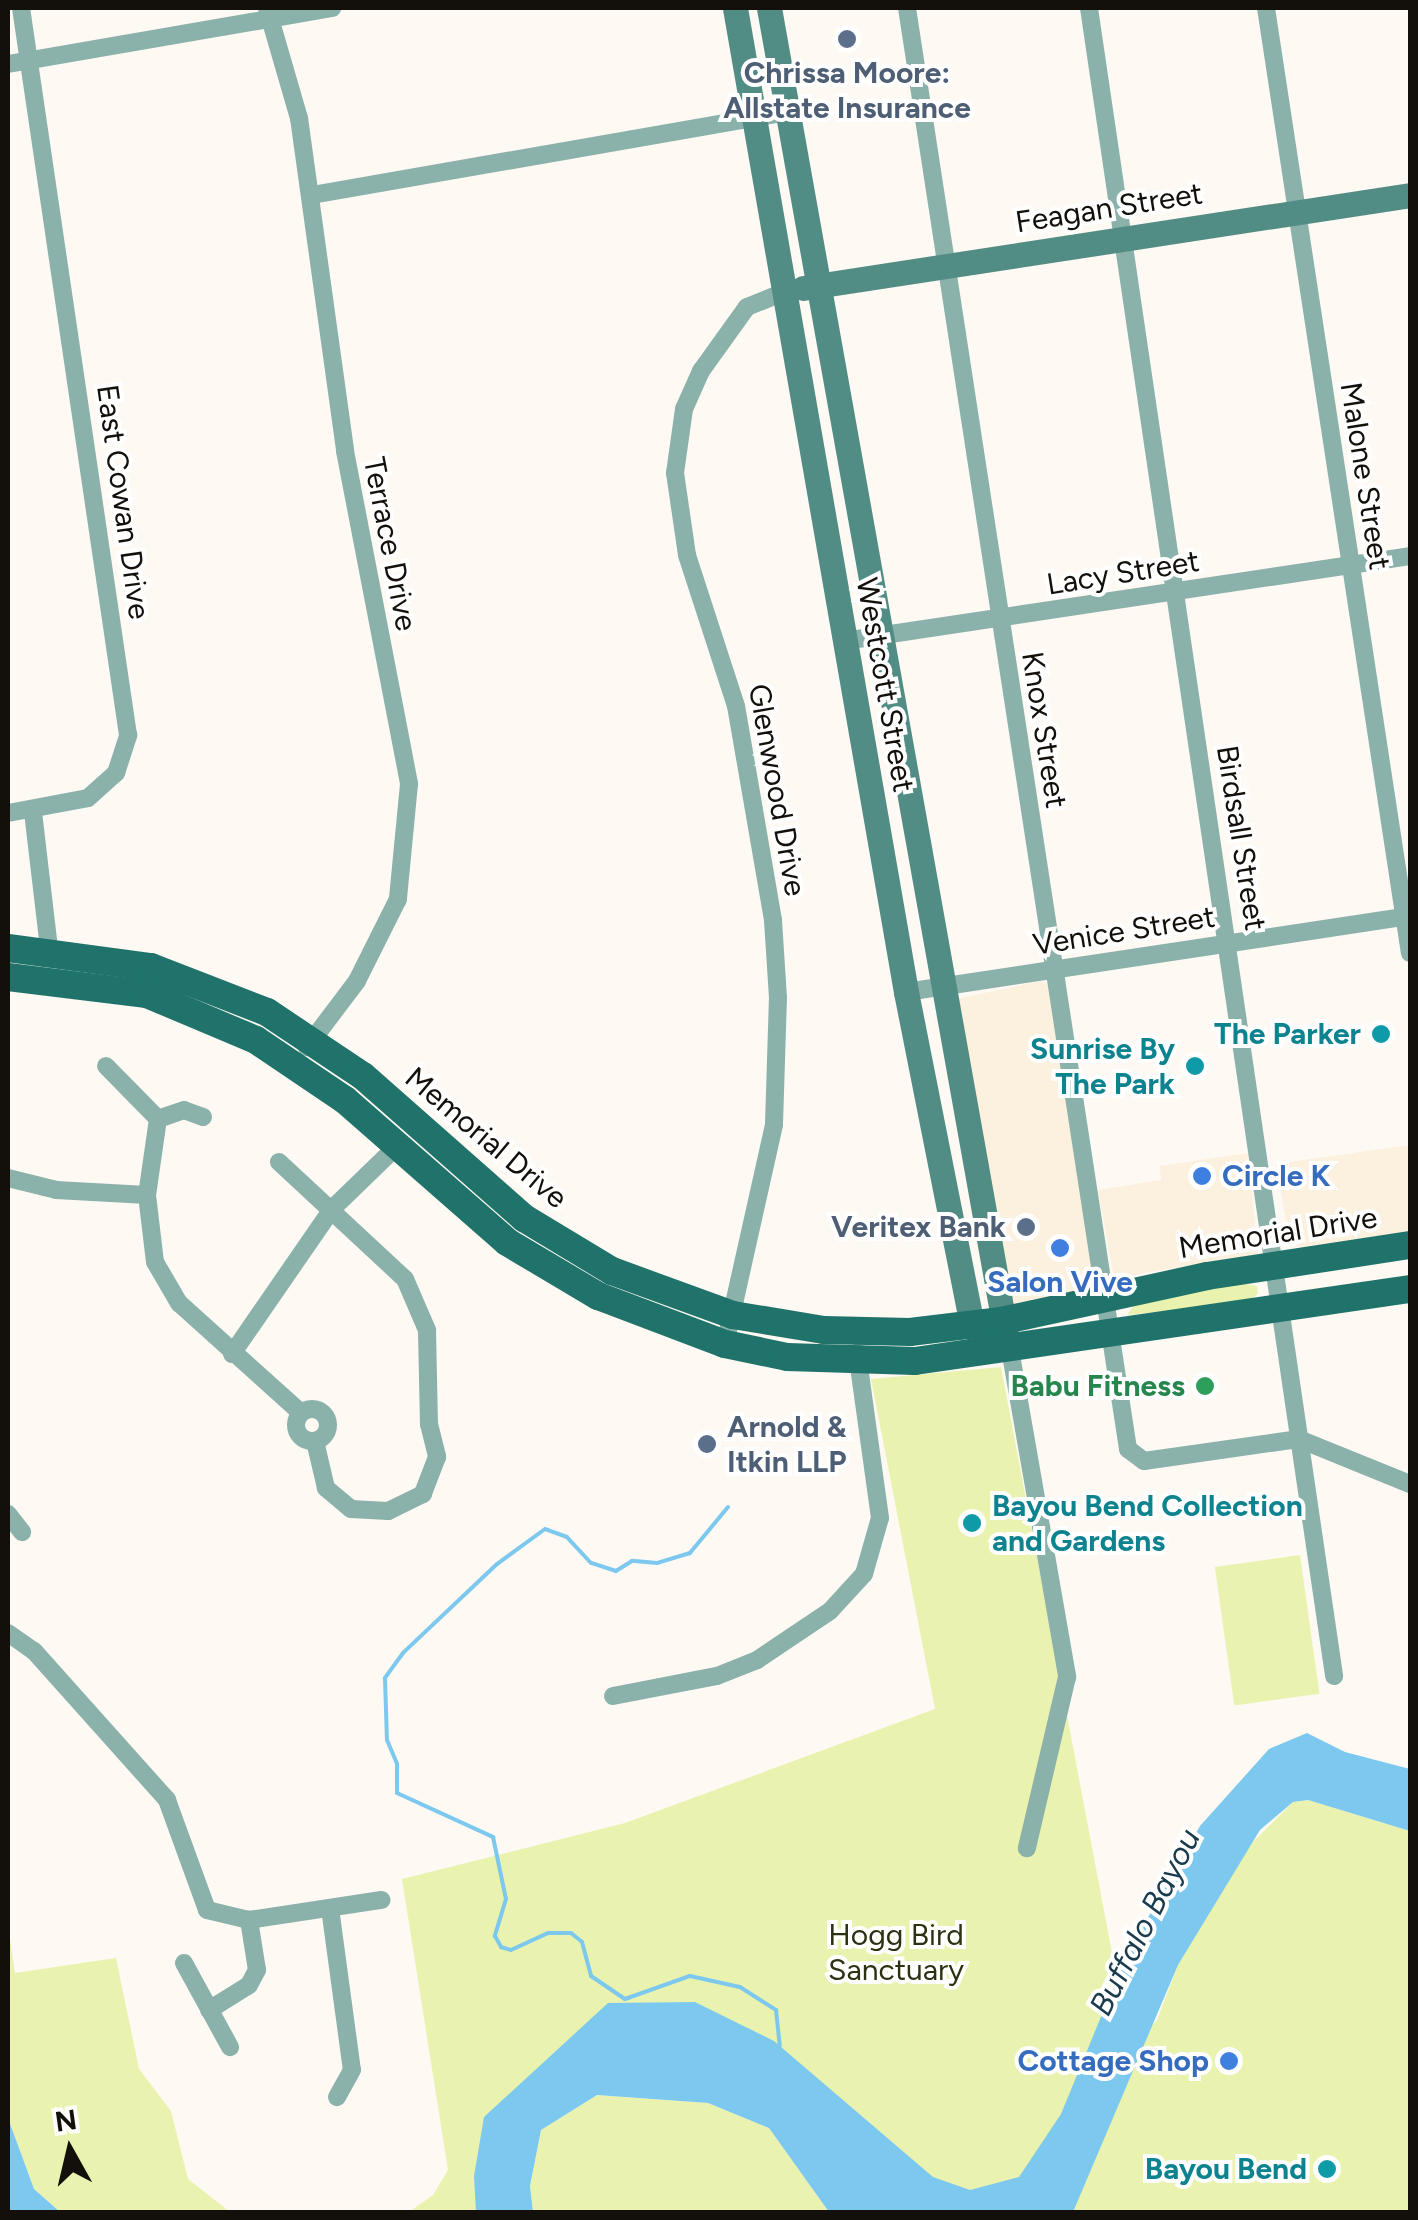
<!DOCTYPE html>
<style>
body{margin:0}
#map{position:relative;width:1418px;height:2220px;overflow:hidden;background:#fef9f3;font-family:Figtree,sans-serif}
div>[style]{position:absolute}
[style*='--x']{left:calc(var(--x)*1px);top:calc(var(--y)*1px);width:calc(var(--w)*1px);rotate:calc(var(--a)*1deg)}
.built>*{inset:0;background:#fcf0de}
.green>*{inset:0;background:#e9f3af;transform-origin:0 0}
.water>*{inset:0;background:#7dc8ee}
.stream>*{height:4px;margin:-2px;padding:0 2px;transform-origin:2px;border-radius:2px;background:#7dc8ee}
.street>*{height:18px;margin:-9px;padding:0 9px;transform-origin:9px;border-radius:9px;background:#8bb1ab}
.street>.ring{margin:-9px;padding:0;box-sizing:content-box;background:none;border:18px solid #8bb1ab;border-radius:50%}
.secondary>*{height:25px;margin:-12.5px;padding:0 12.5px;transform-origin:12.5px;border-radius:12.5px;background:#528d85}
.primary>*{height:28px;margin:-14px;padding:0 14px;transform-origin:14px;border-radius:14px;background:#1f736a}
.dots>*{width:28px;height:28px;translate:-50% -50%;box-sizing:border-box;border:5px solid #fff;border-radius:50%}
span{translate:-50% -50%;white-space:nowrap;text-align:center;line-height:1.15;-webkit-text-stroke:8px #fff;paint-order:stroke}
.service-label{font-size:30px;color:#4e5e75;font-weight:700}
.right{translate:-100% -50%;text-align:right}
.left{translate:0 -50%;text-align:left}
.street-label{font-size:30px;color:#130f0a}
.culture-label{font-size:30px;color:#0d838f;font-weight:700}
.shop-label{font-size:30px;color:#366cbe;font-weight:700}
.leisure-label{font-size:30px;color:#27864d;font-weight:700}
.park-label{font-size:30px;color:#2d3112}
.water-label{font-size:32px;color:#193b4c;font-style:italic}
.frame{position:absolute;inset:0;border:10px solid #130f0a;pointer-events:none}
.north{position:absolute;left:20px;top:2100px;width:100px;height:100px;-webkit-text-stroke:8px #fff;paint-order:stroke;rotate:352deg;font-size:28px;font-weight:700;line-height:40px;text-align:center;color:#130f0a}
.north::after{content:'';display:block;margin:auto;width:35px;height:45px;background:#130f0a;clip-path:polygon(50% 0,100% 100%,50% 72%,0 100%)}
</style>
<div id="map">
<div class="built">
<i style="clip-path:polygon(1040px 981px,1048px 985px,1094px 1282px,1091px 1290px,1019px 1307px,1009px 1303px,956px 999px)"></i>
<i style="clip-path:polygon(1410px 1145px,1410px 1233px,1305px 1249px,1290px 1243px,1276px 1164px)"></i>
<i style="clip-path:polygon(1248px 1153px,1258px 1254px,1114px 1278px,1098px 1190px,1161px 1180px,1160px 1166px)"></i>
</div>
<div class="green">
<i style="clip-path:polygon(1239px 1283px,1257px 1286px,1258px 1294px,1245px 1303px,1127px 1315px,1134px 1305px)"></i>
<i style="clip-path:polygon(1001px 1367px,1130px 2048px,1157px 2020px,1178px 1965px,1246px 1849px,1293px 1802px,1308px 1800px,1410px 1831px,1410px 2212px,840px 2212px,828px 2190px,754px 2112px,662px 2088px,598px 2082px,544px 2115px,499px 2212px,409px 2212px,433px 2195px,448px 2170px,402px 1879px,625px 1823px,935px 1709px,871px 1379px)"></i>
<i style="left:1300px;top:1555px;width:140px;height:86px;rotate:82deg"></i>
<i style="clip-path:polygon(8px 1925px,15px 1973px,116px 1958px,139px 2069px,171px 2111px,188px 2179px,230px 2212px,60px 2212px,34px 2189px,8px 2118px)"></i>
<i style="clip-path:polygon(597px 2095px,708px 2103px,769px 2128px,829px 2212px,533px 2212px,530px 2186px,541px 2130px)"></i>
</div>
<div class="water">
<i style="clip-path:polygon(1307px 1733px,1345px 1752px,1410px 1769px,1410px 1831px,1308px 1800px,1293px 1802px,1260px 1830px,1178px 1965px,1073px 2212px,829px 2212px,769px 2128px,708px 2103px,597px 2095px,541px 2130px,530px 2186px,533px 2212px,476px 2212px,474px 2176px,484px 2117px,608px 2003px,695px 2002px,774px 2041px,933px 2177px,970px 2190px,1019px 2177px,1061px 2114px,1126px 1956px,1200px 1826px,1269px 1749px)"></i>
<i style="clip-path:polygon(8px 2118px,34px 2189px,60px 2212px,8px 2212px)"></i>
</div>
<div class="stream">
<i style="--x:728;--y:1507;--w:60;--a:129.6"></i>
<i style="--x:690;--y:1553;--w:34;--a:163"></i>
<i style="--x:657;--y:1563;--w:25;--a:-175"></i>
<i style="--x:632;--y:1561;--w:19;--a:148"></i>
<i style="--x:616;--y:1571;--w:26;--a:-162"></i>
<i style="--x:591;--y:1563;--w:35;--a:-133"></i>
<i style="--x:567;--y:1537;--w:23;--a:-160"></i>
<i style="--x:545;--y:1529;--w:59;--a:143.9"></i>
<i style="--x:497;--y:1564;--w:129;--a:136.6"></i>
<i style="--x:403;--y:1653;--w:31;--a:126"></i>
<i style="--x:385;--y:1678;--w:62;--a:88.2"></i>
<i style="--x:387;--y:1740;--w:26;--a:67"></i>
<i style="--x:397;--y:1764;--w:29;--a:90"></i>
<i style="--x:397;--y:1793;--w:106;--a:24.6"></i>
<i style="--x:493;--y:1837;--w:63;--a:78.2"></i>
<i style="--x:506;--y:1899;--w:39;--a:107"></i>
<i style="--x:495;--y:1936;--w:13;--a:61"></i>
<i style="--x:501;--y:1947;--w:10;--a:17"></i>
<i style="--x:511;--y:1950;--w:41;--a:-24.7"></i>
<i style="--x:548;--y:1933;--w:23;--a:0"></i>
<i style="--x:571;--y:1933;--w:14;--a:39"></i>
<i style="--x:582;--y:1942;--w:35;--a:75"></i>
<i style="--x:591;--y:1976;--w:41;--a:34.1"></i>
<i style="--x:625;--y:1999;--w:69;--a:-19.5"></i>
<i style="--x:690;--y:1976;--w:51;--a:12.4"></i>
<i style="--x:740;--y:1987;--w:43;--a:32.6"></i>
<i style="--x:776;--y:2010;--w:36;--a:84"></i>
</div>
<div class="street">
<i style="--x:267;--y:8;--w:115;--a:73.8"></i>
<i style="--x:299;--y:118;--w:336;--a:82.1"></i>
<i style="--x:345;--y:451;--w:339;--a:79.1"></i>
<i style="--x:409;--y:784;--w:116;--a:95.5"></i>
<i style="--x:398;--y:899;--w:92;--a:116.6"></i>
<i style="--x:357;--y:981;--w:83;--a:127.1"></i>
<i style="--x:907;--y:8;--w:1458;--a:81.28"></i>
<i style="--x:1128;--y:1449;--w:20;--a:37"></i>
<i style="--x:1144;--y:1461;--w:157;--a:-8.1"></i>
<i style="--x:1299;--y:1439;--w:120;--a:22.1"></i>
<i style="--x:1089;--y:8;--w:1686;--a:81.64"></i>
<i style="--x:1266;--y:8;--w:956;--a:81.34"></i>
<i style="--x:8;--y:64;--w:329;--a:-9.8"></i>
<i style="--x:312;--y:195;--w:481;--a:-9.9"></i>
<i style="--x:844;--y:641;--w:572;--a:-8.54"></i>
<i style="--x:33;--y:812;--w:138;--a:83.3"></i>
<i style="--x:8;--y:813;--w:81;--a:-10.6"></i>
<i style="--x:88;--y:798;--w:38;--a:-42"></i>
<i style="--x:116;--y:773;--w:40;--a:-72"></i>
<i style="--x:128;--y:735;--w:735;--a:-98.37"></i>
<i style="--x:906;--y:992;--w:510;--a:-8.58"></i>
<i style="--x:106;--y:1066;--w:74;--a:45.5"></i>
<i style="--x:203;--y:1117;--w:20;--a:-160"></i>
<i style="--x:184;--y:1110;--w:28;--a:161"></i>
<i style="--x:158;--y:1119;--w:77;--a:98.2"></i>
<i style="--x:147;--y:1195;--w:67;--a:83.2"></i>
<i style="--x:155;--y:1262;--w:48;--a:59.7"></i>
<i style="--x:179;--y:1303;--w:164;--a:42"></i>
<i style="--x:279;--y:1162;--w:172;--a:42.9"></i>
<i style="--x:405;--y:1279;--w:56;--a:66.7"></i>
<i style="--x:427;--y:1330;--w:94;--a:88.8"></i>
<i style="--x:429;--y:1424;--w:34;--a:76"></i>
<i style="--x:437;--y:1457;--w:40;--a:111"></i>
<i style="--x:423;--y:1494;--w:39;--a:154"></i>
<i style="--x:388;--y:1511;--w:37;--a:-177"></i>
<i style="--x:351;--y:1509;--w:33;--a:-140"></i>
<i style="--x:326;--y:1488;--w:48;--a:-103.2"></i>
<i style="--x:8;--y:1178;--w:49;--a:14"></i>
<i style="--x:56;--y:1190;--w:91;--a:3.1"></i>
<i style="--x:725;--y:1344;--w:225;--a:-77.4"></i>
<i style="--x:774;--y:1124;--w:126;--a:-88.2"></i>
<i style="--x:778;--y:998;--w:78;--a:-93.7"></i>
<i style="--x:773;--y:920;--w:217;--a:-99.8"></i>
<i style="--x:736;--y:706;--w:159;--a:-108"></i>
<i style="--x:687;--y:555;--w:83;--a:-98.3"></i>
<i style="--x:675;--y:473;--w:65;--a:-82"></i>
<i style="--x:684;--y:409;--w:42;--a:-65.9"></i>
<i style="--x:701;--y:371;--w:79;--a:-54.3"></i>
<i style="--x:747;--y:307;--w:40;--a:-22"></i>
<i style="--x:1010;--y:1349;--w:333;--a:80.1"></i>
<i style="--x:1067;--y:1677;--w:176;--a:103.2"></i>
<i style="--x:232;--y:1354;--w:176;--a:-55.4"></i>
<i style="--x:332;--y:1209;--w:91;--a:-44.1"></i>
<i class="ring" style="left:296px;top:1409px;width:14px;height:14px"></i>
<i style="--x:8;--y:1514;--w:23;--a:52"></i>
<i style="--x:8;--y:1633;--w:32;--a:35"></i>
<i style="--x:34;--y:1651;--w:200;--a:48.2"></i>
<i style="--x:167;--y:1800;--w:117;--a:70"></i>
<i style="--x:207;--y:1910;--w:43;--a:13.4"></i>
<i style="--x:249;--y:1920;--w:134;--a:-8.6"></i>
<i style="--x:613;--y:1696;--w:106;--a:-10.9"></i>
<i style="--x:717;--y:1676;--w:43;--a:-21.8"></i>
<i style="--x:757;--y:1660;--w:88;--a:-33.9"></i>
<i style="--x:830;--y:1611;--w:50;--a:-47.4"></i>
<i style="--x:864;--y:1574;--w:58;--a:-74.1"></i>
<i style="--x:880;--y:1518;--w:167;--a:-97.9"></i>
<i style="--x:330;--y:1908;--w:163;--a:82.3"></i>
<i style="--x:352;--y:2070;--w:31;--a:119"></i>
<i style="--x:184;--y:1963;--w:96;--a:61.3"></i>
<i style="--x:209;--y:2010;--w:47;--a:-32"></i>
<i style="--x:249;--y:1985;--w:17;--a:-62"></i>
<i style="--x:257;--y:1970;--w:51;--a:-99.1"></i>
</div>
<div class="secondary">
<i style="--x:735;--y:8;--w:999;--a:80.14"></i>
<i style="--x:906;--y:992;--w:340;--a:78.8"></i>
<i style="--x:972;--y:1326;--w:16;--a:47"></i>
<i style="--x:769;--y:8;--w:1353;--a:79.87"></i>
<i style="--x:803;--y:288;--w:614;--a:-8.71"></i>
</div>
<div class="primary">
<i style="--x:8;--y:948;--w:144;--a:7.6"></i>
<i style="--x:151;--y:967;--w:124;--a:21.2"></i>
<i style="--x:267;--y:1012;--w:115;--a:33.7"></i>
<i style="--x:363;--y:1076;--w:215;--a:41.4"></i>
<i style="--x:524;--y:1218;--w:103;--a:31.1"></i>
<i style="--x:612;--y:1271;--w:129;--a:20"></i>
<i style="--x:733;--y:1315;--w:92;--a:9.4"></i>
<i style="--x:824;--y:1330;--w:86;--a:1.3"></i>
<i style="--x:910;--y:1332;--w:92;--a:-6.9"></i>
<i style="--x:1001;--y:1321;--w:211;--a:-12.3"></i>
<i style="--x:1207;--y:1276;--w:205;--a:-8.7"></i>
<i style="--x:8;--y:977;--w:140;--a:7"></i>
<i style="--x:147;--y:994;--w:118;--a:22.9"></i>
<i style="--x:256;--y:1040;--w:107;--a:34"></i>
<i style="--x:345;--y:1100;--w:215;--a:41.2"></i>
<i style="--x:507;--y:1242;--w:106;--a:30.7"></i>
<i style="--x:598;--y:1296;--w:136;--a:20.7"></i>
<i style="--x:725;--y:1344;--w:63;--a:11.8"></i>
<i style="--x:787;--y:1357;--w:128;--a:1.8"></i>
<i style="--x:915;--y:1361;--w:500;--a:-8.28"></i>
</div>
<div class="dots">
<i style="left:847px;top:39px;background:#5c6f8a"></i>
<i style="left:1381px;top:1034px;background:#0f9aa8"></i>
<i style="left:1195px;top:1066px;background:#0f9aa8"></i>
<i style="left:1202px;top:1176px;background:#3f7fe0"></i>
<i style="left:1026px;top:1227px;background:#5c6f8a"></i>
<i style="left:1060px;top:1248px;background:#3f7fe0"></i>
<i style="left:1205px;top:1386px;background:#2e9e5b"></i>
<i style="left:707px;top:1444px;background:#5c6f8a"></i>
<i style="left:972px;top:1523px;background:#0f9aa8"></i>
<i style="left:1229px;top:2061px;background:#3f7fe0"></i>
<i style="left:1327px;top:2169px;background:#0f9aa8"></i>
</div>
<div class="service-label">
<span style="left:847px;top:90px">Chrissa Moore:<br>Allstate Insurance</span>
<span class="right" style="left:1006px;top:1227px">Veritex Bank</span>
<span class="left" style="left:727px;top:1444px">Arnold &amp;<br>Itkin LLP</span>
</div>
<div class="street-label">
<span style="left:1109px;top:208px;rotate:-9deg">Feagan Street</span>
<span style="left:1365px;top:476px;rotate:81deg">Malone Street</span>
<span style="left:123px;top:502px;rotate:82deg">East Cowan Drive</span>
<span style="left:390px;top:544px;rotate:79deg">Terrace Drive</span>
<span style="left:1123px;top:573px;rotate:-9deg">Lacy Street</span>
<span style="left:885px;top:685px;rotate:80deg">Westcott Street</span>
<span style="left:1044px;top:730px;rotate:81deg">Knox Street</span>
<span style="left:777px;top:790px;rotate:80deg">Glenwood Drive</span>
<span style="left:1241px;top:838px;rotate:81deg">Birdsall Street</span>
<span style="left:1124px;top:931px;rotate:-9deg">Venice Street</span>
<span style="left:486px;top:1138px;rotate:40deg">Memorial Drive</span>
<span style="left:1278px;top:1233px;rotate:-9deg">Memorial Drive</span>
</div>
<div class="culture-label">
<span class="right" style="left:1361px;top:1034px">The Parker</span>
<span class="right" style="left:1175px;top:1066px">Sunrise By<br>The Park</span>
<span class="left" style="left:992px;top:1523px">Bayou Bend Collection<br>and Gardens</span>
<span class="right" style="left:1307px;top:2169px">Bayou Bend</span>
</div>
<div class="shop-label">
<span class="left" style="left:1222px;top:1176px">Circle K</span>
<span style="left:1060px;top:1282px">Salon Vive</span>
<span class="right" style="left:1209px;top:2061px">Cottage Shop</span>
</div>
<div class="leisure-label">
<span class="right" style="left:1185px;top:1386px">Babu Fitness</span>
</div>
<div class="park-label">
<span style="left:896px;top:1952px">Hogg Bird<br>Sanctuary</span>
</div>
<div class="water-label">
<span style="left:1145px;top:1922px;rotate:-63deg">Buffalo Bayou</span>
</div>
<div class="frame"></div>
<div class="north">N</div>
</div>
